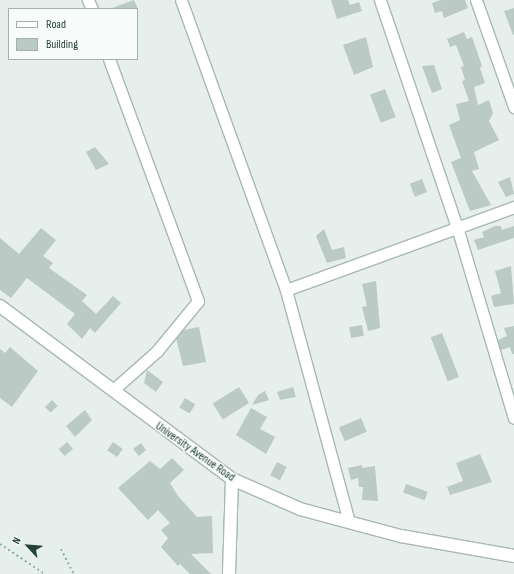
<!DOCTYPE html>
<style>
body{margin:0}
#map{position:relative;width:514px;height:574px;overflow:hidden;background:#e6efeb;font-family:"Sofia Sans Condensed",sans-serif}
div>[style]{position:absolute}
[style*='--x']{left:calc(var(--x)*1px);top:calc(var(--y)*1px);width:calc(var(--w)*1px);rotate:calc(var(--a)*1deg)}
.building>*{inset:0;background:#bbcac4;transform-origin:0 0}
.path>*{height:2px;margin-top:-1px;transform-origin:0;background:repeating-linear-gradient(90deg,#86b3a5 0 2px,transparent 0 5px)}
.roads{filter:drop-shadow(1px 0 #a8b8b2) drop-shadow(-1px 0 #a8b8b2) drop-shadow(0 1px #a8b8b2) drop-shadow(0 -1px #a8b8b2)}
.minor>*{height:11px;margin:-5.5px;padding:0 5.5px;transform-origin:5.5px;border-radius:5.5px;background:#fff}
.tertiary>*{height:12px;margin:-6px;padding:0 6px;transform-origin:6px;border-radius:6px;background:#fff}
.secondary>*{height:12px;margin:-6px;padding:0 6px;transform-origin:6px;border-radius:6px;background:#fff}
span{translate:-50% -50%;white-space:nowrap;text-align:center;line-height:1.15;-webkit-text-stroke:3px #f7fbf9;paint-order:stroke}
.street-label{font-size:12px;color:#24423a}
.legend{position:absolute;left:8px;top:8px;width:130px;height:52px;box-sizing:border-box;background:#f7fbf9;border:1px solid #a3b1ad;margin:0;padding:5px 7px;list-style:none;font-size:12px;color:#24423a}
.legend li{display:flex;align-items:center;gap:8px;height:20px}
.legend b{width:20px;border:1px solid #a3b1ad}
.north{position:absolute;left:8px;top:526px;width:40px;height:40px;-webkit-text-stroke:3px #f7fbf9;paint-order:stroke;rotate:296deg;font-size:11px;font-weight:700;line-height:16px;text-align:center;color:#24423a}
.north::after{content:'';display:block;margin:auto;width:14px;height:18px;background:#24423a;clip-path:polygon(50% 0,100% 100%,50% 72%,0 100%)}
</style>
<div id="map">
<div class="building">
<i style="clip-path:polygon(134px 0,138px 9px,112px 9px,112px 8px)"></i>
<i style="clip-path:polygon(331px 0,348px 0,350px 5px,359px 2px,362px 11px,337px 19px)"></i>
<i style="clip-path:polygon(441px 0,465px 0,468px 8px,444px 18px,442px 11px,435px 13px,432px 3px)"></i>
<i style="clip-path:polygon(514px 8px,514px 35px,513px 35px,504px 11px)"></i>
<i style="clip-path:polygon(464px 32px,467px 39px,472px 37px,482px 66px,480px 68px,485px 83px,474px 87px,478px 105px,489px 100px,493px 113px,489px 121px,499px 140px,474px 152px,479px 169px,472px 171px,491px 205px,470px 211px,451px 162px,461px 158px,449px 125px,460px 120px,456px 104px,469px 101px,462px 81px,465px 80px,461px 67px,464px 66px,456px 45px,450px 47px,447px 39px)"></i>
<i style="clip-path:polygon(366px 37px,373px 67px,354px 75px,343px 45px)"></i>
<i style="clip-path:polygon(434px 65px,442px 89px,432px 93px,422px 66px)"></i>
<i style="left:385px;top:89px;width:30px;height:16px;rotate:69deg"></i>
<i style="clip-path:polygon(95px 147px,109px 164px,96px 170px,86px 152px)"></i>
<i style="clip-path:polygon(510px 177px,514px 194px,506px 197px,498px 182px)"></i>
<i style="left:422px;top:179px;width:14px;height:13px;rotate:69deg"></i>
<i style="clip-path:polygon(495px 226px,501px 226px,502px 230px,514px 226px,514px 238px,478px 250px,474px 240px,484px 237px,482px 232px)"></i>
<i style="clip-path:polygon(41px 228px,56px 240px,43px 256px,53px 263px,49px 268px,87px 295px,82px 301px,96px 314px,113px 296px,121px 303px,95px 333px,90px 328px,82px 339px,67px 324px,75px 314px,27px 278px,11px 298px,0 290px,0 238px,19px 254px)"></i>
<i style="clip-path:polygon(324px 229px,332px 250px,344px 247px,346px 258px,327px 263px,316px 236px)"></i>
<i style="clip-path:polygon(511px 266px,514px 304px,494px 307px,491px 296px,501px 293px,495px 271px)"></i>
<i style="clip-path:polygon(376px 281px,380px 328px,368px 331px,362px 307px,367px 306px,362px 284px)"></i>
<i style="left:362px;top:325px;width:11px;height:13px;rotate:80deg"></i>
<i style="clip-path:polygon(514px 326px,514px 354px,512px 354px,510px 347px,501px 350px,498px 340px,507px 336px,504px 328px)"></i>
<i style="clip-path:polygon(199px 327px,206px 362px,183px 366px,176px 338px,183px 330px)"></i>
<i style="left:442px;top:333px;width:47px;height:12px;rotate:69deg"></i>
<i style="clip-path:polygon(10px 347px,38px 371px,12px 407px,0 398px,0 349px,5px 353px)"></i>
<i style="clip-path:polygon(147px 370px,163px 382px,156px 392px,144px 383px)"></i>
<i style="left:239px;top:387px;width:19px;height:31px;rotate:58deg"></i>
<i style="clip-path:polygon(293px 387px,296px 397px,280px 400px,277px 392px)"></i>
<i style="clip-path:polygon(265px 391px,269px 400px,252px 405px,258px 395px)"></i>
<i style="left:185px;top:398px;width:12px;height:11px;rotate:31deg"></i>
<i style="left:52px;top:400px;width:8px;height:10px;rotate:45deg"></i>
<i style="clip-path:polygon(251px 408px,267px 417px,260px 429px,275px 437px,266px 454px,236px 435px)"></i>
<i style="clip-path:polygon(85px 410px,92px 420px,75px 437px,66px 426px)"></i>
<i style="left:361px;top:418px;width:15px;height:24px;rotate:67deg"></i>
<i style="left:67px;top:442px;width:9px;height:11px;rotate:49deg"></i>
<i style="left:113px;top:442px;width:12px;height:10px;rotate:35deg"></i>
<i style="clip-path:polygon(141px 443px,146px 450px,139px 456px,133px 449px)"></i>
<i style="clip-path:polygon(480px 454px,492px 482px,450px 495px,447px 487px,463px 481px,456px 463px)"></i>
<i style="clip-path:polygon(172px 458px,184px 470px,170px 483px,178px 496px,197px 517px,212px 516px,213px 553px,191px 554px,211px 574px,190px 574px,180px 564px,178px 566px,161px 547px,168px 538px,161px 530px,170px 523px,158px 510px,148px 520px,118px 488px,150px 461px,160px 469px)"></i>
<i style="left:277px;top:462px;width:11px;height:15px;rotate:27deg"></i>
<i style="clip-path:polygon(362px 465px,362px 468px,375px 466px,378px 501px,362px 500px,363px 487px,359px 487px,358px 478px,351px 480px,348px 468px)"></i>
<i style="left:406px;top:484px;width:23px;height:9px;rotate:20deg"></i>
</div>
<div class="path">
<i style="--x:0;--y:544;--w:54;--a:33.7"></i>
<i style="--x:61;--y:549;--w:28;--a:63"></i>
</div>
<div class="roads">
<div class="minor">
<i style="--x:88;--y:0;--w:10;--a:66"></i>
<i style="--x:181;--y:0;--w:308;--a:70.1"></i>
<i style="--x:286;--y:290;--w:240;--a:74.8"></i>
<i style="--x:380;--y:0;--w:240;--a:71.3"></i>
<i style="--x:457;--y:227;--w:199;--a:73.4"></i>
<i style="--x:476;--y:0;--w:114;--a:70.4"></i>
<i style="--x:109;--y:59;--w:258;--a:69.8"></i>
<i style="--x:198;--y:301;--w:65;--a:129.4"></i>
<i style="--x:157;--y:351;--w:59;--a:138.4"></i>
<i style="--x:286;--y:290;--w:243;--a:-20"></i>
</div>
<div class="tertiary">
<i style="--x:229;--y:574;--w:95;--a:-88.2"></i>
</div>
<div class="secondary">
<i style="--x:0;--y:306;--w:289;--a:36.7"></i>
<i style="--x:232;--y:479;--w:74;--a:23.8"></i>
<i style="--x:300;--y:509;--w:105;--a:15"></i>
<i style="--x:401;--y:536;--w:115;--a:10"></i>
</div>
</div>
<div class="street-label">
<span style="left:195px;top:452px;rotate:35deg">University Avenue Road</span>
</div>
<ul class="legend">
<li><b style="height:5px;background:#fff"></b>Road</li>
<li><b style="height:11px;background:#bbcac4"></b>Building</li>
</ul>
<div class="north">N</div>
</div>
